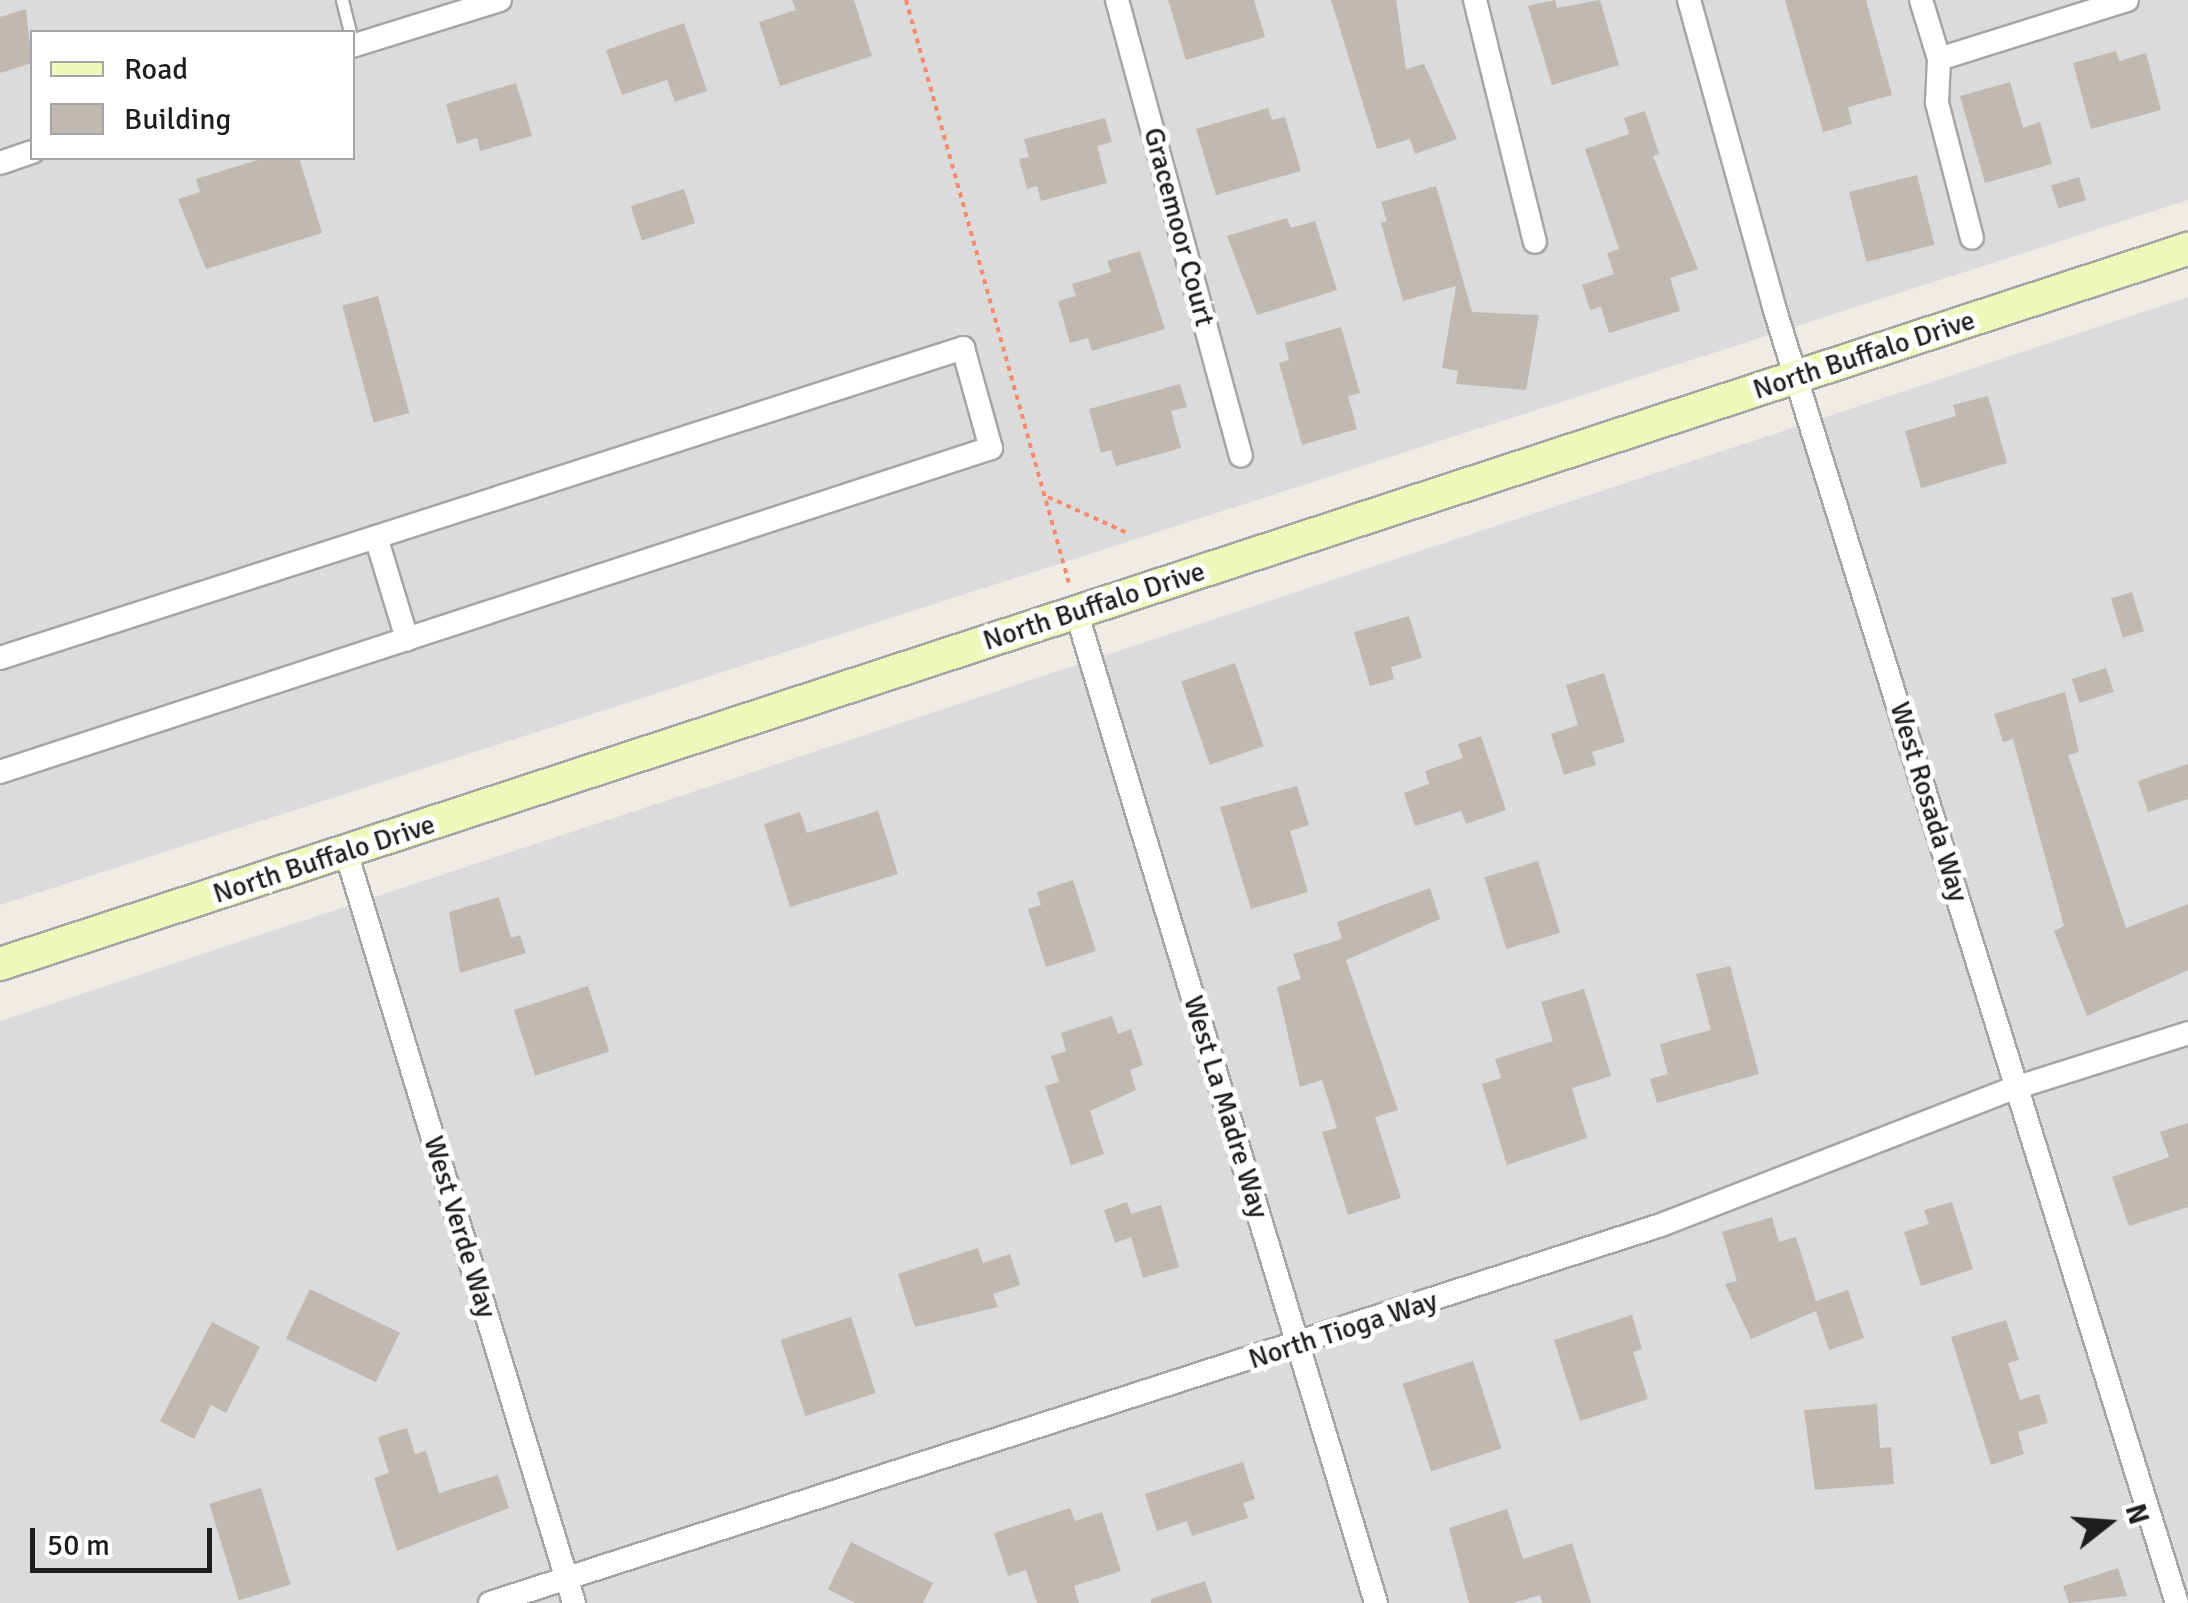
<!DOCTYPE html>
<style>
body{margin:0}
#map{position:relative;width:2188px;height:1603px;overflow:hidden;background:#efece5;font-family:Signika,sans-serif}
div>[style]{position:absolute}
[style*='--x']{left:calc(var(--x)*1px);top:calc(var(--y)*1px);width:calc(var(--w)*1px);rotate:calc(var(--a)*1deg)}
.residential>*{inset:0;background:#dcdbdb}
.building>*{inset:0;background:#bfb9b1;transform-origin:0 0}
.path>*{height:4px;margin-top:-2px;transform-origin:0;background:repeating-linear-gradient(90deg,#f6896e 0 5px,transparent 0 10px)}
.roads{filter:drop-shadow(2px 0 #a5a5a5) drop-shadow(-2px 0 #a5a5a5) drop-shadow(0 2px #a5a5a5) drop-shadow(0 -2px #a5a5a5)}
.lane>*{height:11px;margin:-5.5px;padding:0 5.5px;transform-origin:5.5px;border-radius:5.5px;background:#fff}
.street>*{height:22px;margin:-11px;padding:0 11px;transform-origin:11px;border-radius:11px;background:#fff}
.secondary>*{height:32px;margin:-16px;padding:0 16px;transform-origin:16px;border-radius:16px;background:#eff8ba}
span{translate:-50% -50%;white-space:nowrap;text-align:center;line-height:1.15;-webkit-text-stroke:10px #fff;paint-order:stroke}
.street-label{font-size:28px;color:#1e1e1e}
.legend{position:absolute;left:30px;top:30px;width:325px;height:130px;box-sizing:border-box;background:#fff;border:2px solid #a5a5a5;margin:0;padding:12px 18px;list-style:none;font-size:30px;color:#1e1e1e}
.legend li{display:flex;align-items:center;gap:20px;height:50px}
.legend b{width:50px;border:2px solid #a5a5a5}
.north{position:absolute;left:2058px;top:1473px;width:100px;height:100px;-webkit-text-stroke:8px #fff;paint-order:stroke;rotate:73deg;font-size:28px;font-weight:700;line-height:40px;text-align:center;color:#1e1e1e}
.north::after{content:'';display:block;margin:auto;width:35px;height:45px;background:#1e1e1e;clip-path:polygon(50% 0,100% 100%,50% 72%,0 100%)}
.scale{position:absolute;left:30px;top:1528px;width:182px;height:45px;box-sizing:border-box;border:5px solid #1e1e1e;border-top:0;padding-left:12px;font-size:30px;line-height:35px;white-space:nowrap;color:#1e1e1e;-webkit-text-stroke:8px #fff;paint-order:stroke}
</style>
<div id="map">
<div class="residential">
<i style="clip-path:polygon(evenodd,0 0,2188px 0,2188px 200px,0 905px,0 0,32px 32px,352px 32px,352px 158px,32px 158px,32px 32px)"></i>
<i style="clip-path:polygon(2188px 297px,2188px 1603px,0 1603px,0 1021px)"></i>
</div>
<div class="building">
<i style="clip-path:polygon(792px 0,854px 0,872px 56px,780px 86px,759px 22px,796px 10px)"></i>
<i style="clip-path:polygon(1168px 0,1254px 0,1265px 37px,1186px 60px)"></i>
<i style="clip-path:polygon(1331px 0,1396px 0,1406px 69px,1424px 64px,1457px 139px,1415px 154px,1410px 139px,1377px 149px)"></i>
<i style="clip-path:polygon(1555px 0,1557px 8px,1600px 0,1619px 65px,1552px 85px,1528px 6px)"></i>
<i style="clip-path:polygon(1785px 0,1866px 0,1892px 95px,1848px 107px,1852px 124px,1823px 132px)"></i>
<i style="clip-path:polygon(26px 9px,32px 63px,0 73px,0 17px)"></i>
<i style="clip-path:polygon(684px 23px,707px 91px,675px 102px,667px 80px,622px 95px,606px 50px)"></i>
<i style="clip-path:polygon(2116px 51px,2119px 61px,2146px 53px,2161px 110px,2091px 129px,2073px 63px)"></i>
<i style="clip-path:polygon(2010px 82px,2023px 128px,2040px 122px,2052px 164px,1985px 183px,1960px 96px)"></i>
<i style="clip-path:polygon(516px 83px,532px 136px,480px 151px,477px 138px,457px 144px,446px 104px)"></i>
<i style="clip-path:polygon(1268px 108px,1272px 120px,1285px 117px,1301px 171px,1216px 195px,1196px 129px)"></i>
<i style="clip-path:polygon(1645px 111px,1659px 154px,1653px 156px,1698px 269px,1670px 278px,1680px 311px,1609px 333px,1601px 307px,1590px 310px,1582px 285px,1614px 274px,1607px 253px,1619px 249px,1585px 149px,1629px 134px,1624px 118px)"></i>
<i style="clip-path:polygon(1105px 118px,1112px 142px,1097px 146px,1107px 183px,1041px 201px,1037px 186px,1027px 189px,1019px 159px,1029px 157px,1024px 139px)"></i>
<i style="clip-path:polygon(264px 158px,299px 158px,322px 233px,206px 269px,178px 199px,200px 192px,196px 179px)"></i>
<i style="left:1917px;top:175px;width:72px;height:70px;rotate:76deg"></i>
<i style="left:2079px;top:177px;width:24px;height:29px;rotate:73deg"></i>
<i style="clip-path:polygon(1436px 186px,1472px 312px,1539px 315px,1526px 390px,1456px 384px,1458px 371px,1442px 368px,1456px 286px,1403px 301px,1381px 223px,1387px 221px,1381px 202px)"></i>
<i style="left:684px;top:189px;width:36px;height:56px;rotate:72deg"></i>
<i style="clip-path:polygon(1287px 218px,1291px 228px,1315px 221px,1337px 290px,1257px 315px,1227px 236px)"></i>
<i style="clip-path:polygon(1140px 251px,1165px 329px,1092px 351px,1088px 338px,1070px 343px,1058px 301px,1076px 296px,1072px 284px,1111px 272px,1107px 261px)"></i>
<i style="left:378px;top:296px;width:121px;height:37px;rotate:75deg"></i>
<i style="clip-path:polygon(1341px 327px,1360px 393px,1348px 396px,1357px 429px,1302px 445px,1279px 363px,1289px 360px,1285px 343px)"></i>
<i style="clip-path:polygon(1180px 384px,1187px 407px,1171px 411px,1181px 448px,1116px 466px,1111px 450px,1101px 453px,1089px 409px)"></i>
<i style="clip-path:polygon(1988px 396px,2007px 463px,1921px 488px,1905px 431px,1956px 416px,1953px 405px)"></i>
<i style="left:2132px;top:592px;width:41px;height:22px;rotate:73deg"></i>
<i style="clip-path:polygon(1409px 616px,1422px 658px,1391px 667px,1394px 679px,1370px 686px,1354px 632px)"></i>
<i style="left:1235px;top:663px;width:88px;height:57px;rotate:71deg"></i>
<i style="left:2106px;top:668px;width:25px;height:36px;rotate:72deg"></i>
<i style="clip-path:polygon(1604px 673px,1625px 742px,1592px 752px,1596px 765px,1564px 775px,1551px 734px,1578px 725px,1566px 685px)"></i>
<i style="clip-path:polygon(2065px 692px,2079px 752px,2068px 755px,2126px 928px,2188px 904px,2188px 970px,2087px 1016px,2054px 931px,2064px 926px,2013px 739px,2003px 742px,1994px 714px)"></i>
<i style="clip-path:polygon(1481px 736px,1506px 810px,1466px 824px,1461px 811px,1415px 826px,1404px 793px,1429px 784px,1425px 771px,1463px 758px,1458px 744px)"></i>
<i style="clip-path:polygon(2188px 764px,2188px 799px,2148px 812px,2138px 781px)"></i>
<i style="clip-path:polygon(1297px 786px,1309px 825px,1290px 831px,1308px 892px,1251px 909px,1220px 807px)"></i>
<i style="clip-path:polygon(878px 811px,898px 874px,790px 907px,764px 824px,800px 812px,807px 833px)"></i>
<i style="left:1538px;top:861px;width:75px;height:56px;rotate:73deg"></i>
<i style="clip-path:polygon(1073px 880px,1096px 951px,1046px 967px,1028px 909px,1041px 905px,1037px 892px)"></i>
<i style="clip-path:polygon(1430px 888px,1440px 919px,1346px 960px,1398px 1110px,1375px 1117px,1401px 1198px,1348px 1215px,1322px 1132px,1337px 1128px,1322px 1080px,1300px 1087px,1277px 987px,1301px 979px,1293px 954px,1342px 939px,1337px 922px)"></i>
<i style="clip-path:polygon(499px 897px,511px 938px,520px 935px,526px 953px,460px 973px,449px 912px)"></i>
<i style="clip-path:polygon(1730px 966px,1759px 1074px,1657px 1103px,1650px 1079px,1668px 1074px,1660px 1044px,1711px 1030px,1696px 974px)"></i>
<i style="left:588px;top:986px;width:69px;height:78px;rotate:72deg"></i>
<i style="clip-path:polygon(1584px 989px,1611px 1076px,1572px 1088px,1587px 1138px,1507px 1165px,1482px 1084px,1501px 1078px,1495px 1059px,1553px 1041px,1541px 1002px)"></i>
<i style="clip-path:polygon(1112px 1016px,1118px 1034px,1131px 1029px,1143px 1065px,1130px 1070px,1136px 1090px,1090px 1111px,1104px 1154px,1071px 1165px,1045px 1086px,1059px 1082px,1051px 1056px,1066px 1051px,1061px 1033px)"></i>
<i style="clip-path:polygon(2188px 1123px,2188px 1207px,2129px 1226px,2112px 1177px,2169px 1157px,2160px 1132px)"></i>
<i style="clip-path:polygon(1127px 1202px,1131px 1214px,1161px 1205px,1179px 1267px,1143px 1278px,1131px 1237px,1115px 1243px,1104px 1210px)"></i>
<i style="clip-path:polygon(1952px 1202px,1973px 1269px,1921px 1286px,1904px 1232px,1929px 1224px,1924px 1210px)"></i>
<i style="clip-path:polygon(1772px 1217px,1779px 1242px,1796px 1237px,1816px 1301px,1848px 1290px,1864px 1338px,1829px 1350px,1816px 1311px,1751px 1339px,1725px 1284px,1737px 1281px,1722px 1232px)"></i>
<i style="clip-path:polygon(978px 1248px,983px 1263px,1010px 1254px,1020px 1285px,993px 1294px,998px 1307px,915px 1327px,898px 1274px)"></i>
<i style="left:310px;top:1289px;width:100px;height:55px;rotate:26deg"></i>
<i style="clip-path:polygon(1632px 1315px,1642px 1349px,1633px 1352px,1648px 1399px,1580px 1421px,1554px 1340px)"></i>
<i style="left:851px;top:1317px;width:80px;height:74px;rotate:72deg"></i>
<i style="clip-path:polygon(2006px 1320px,2019px 1360px,2008px 1363px,2020px 1400px,2039px 1394px,2048px 1423px,2018px 1432px,2024px 1454px,1991px 1465px,1951px 1337px)"></i>
<i style="clip-path:polygon(212px 1322px,260px 1347px,226px 1413px,211px 1405px,194px 1439px,160px 1421px)"></i>
<i style="left:1473px;top:1361px;width:92px;height:74px;rotate:72deg"></i>
<i style="clip-path:polygon(1877px 1404px,1880px 1448px,1891px 1447px,1894px 1484px,1815px 1490px,1804px 1410px)"></i>
<i style="clip-path:polygon(407px 1428px,415px 1454px,426px 1451px,439px 1493px,498px 1475px,509px 1508px,397px 1551px,374px 1478px,389px 1473px,378px 1437px)"></i>
<i style="clip-path:polygon(1243px 1462px,1255px 1499px,1243px 1503px,1248px 1518px,1192px 1536px,1187px 1521px,1157px 1531px,1145px 1494px)"></i>
<i style="left:261px;top:1488px;width:101px;height:54px;rotate:73deg"></i>
<i style="clip-path:polygon(1070px 1508px,1075px 1521px,1102px 1512px,1121px 1571px,1074px 1586px,1079px 1603px,1037px 1603px,1026px 1570px,1008px 1576px,994px 1533px)"></i>
<i style="clip-path:polygon(1507px 1509px,1523px 1559px,1572px 1543px,1591px 1603px,1542px 1603px,1540px 1595px,1513px 1603px,1469px 1603px,1449px 1528px)"></i>
<i style="clip-path:polygon(851px 1542px,933px 1583px,923px 1603px,855px 1603px,828px 1589px)"></i>
<i style="clip-path:polygon(2118px 1568px,2127px 1596px,2069px 1603px,2063px 1586px)"></i>
<i style="clip-path:polygon(1205px 1581px,1212px 1603px,1151px 1603px,1151px 1599px)"></i>
</div>
<div class="path">
<i style="--x:906;--y:0;--w:609;--a:74.39"></i>
<i style="--x:1048;--y:497;--w:85;--a:24.4"></i>
</div>
<div class="roads">
<div class="lane">
<i style="--x:342;--y:0;--w:33;--a:76"></i>
</div>
<div class="street">
<i style="--x:1117;--y:0;--w:472;--a:74.8"></i>
<i style="--x:1475;--y:0;--w:249;--a:76.1"></i>
<i style="--x:1689;--y:0;--w:319;--a:74.5"></i>
<i style="--x:1774;--y:307;--w:1357;--a:72.73"></i>
<i style="--x:1921;--y:0;--w:62;--a:73"></i>
<i style="--x:1939;--y:59;--w:197;--a:-17.4"></i>
<i style="--x:352;--y:46;--w:155;--a:-17.3"></i>
<i style="--x:1939;--y:59;--w:44;--a:92.6"></i>
<i style="--x:1937;--y:103;--w:139;--a:75.5"></i>
<i style="--x:0;--y:163;--w:34;--a:-19"></i>
<i style="--x:376;--y:537;--w:107;--a:73.1"></i>
<i style="--x:1076;--y:611;--w:1036;--a:73.17"></i>
<i style="--x:0;--y:658;--w:1012;--a:-17.84"></i>
<i style="--x:963;--y:348;--w:104;--a:74.4"></i>
<i style="--x:991;--y:448;--w:1043;--a:161.9"></i>
<i style="--x:346;--y:852;--w:785;--a:73.11"></i>
<i style="--x:490;--y:1603;--w:1230;--a:-17.89"></i>
<i style="--x:1661;--y:1225;--w:380;--a:-21.2"></i>
<i style="--x:2015;--y:1088;--w:182;--a:-17.6"></i>
</div>
<div class="secondary">
<i style="--x:0;--y:964;--w:2302;--a:-18.1"></i>
</div>
</div>
<div class="street-label">
<span style="left:1179px;top:227px;rotate:75deg">Gracemoor Court</span>
<span style="left:1864px;top:355px;rotate:-18deg">North Buffalo Drive</span>
<span style="left:1094px;top:606px;rotate:-18deg">North Buffalo Drive</span>
<span style="left:1929px;top:802px;rotate:73deg">West Rosada Way</span>
<span style="left:324px;top:859px;rotate:-18deg">North Buffalo Drive</span>
<span style="left:1226px;top:1107px;rotate:73deg">West La Madre Way</span>
<span style="left:460px;top:1227px;rotate:73deg">West Verde Way</span>
<span style="left:1343px;top:1330px;rotate:-18deg">North Tioga Way</span>
</div>
<ul class="legend">
<li><b style="height:12px;background:#eff8ba"></b>Road</li>
<li><b style="height:28px;background:#bfb9b1"></b>Building</li>
</ul>
<div class="north">N</div>
<div class="scale">50 m</div>
</div>
